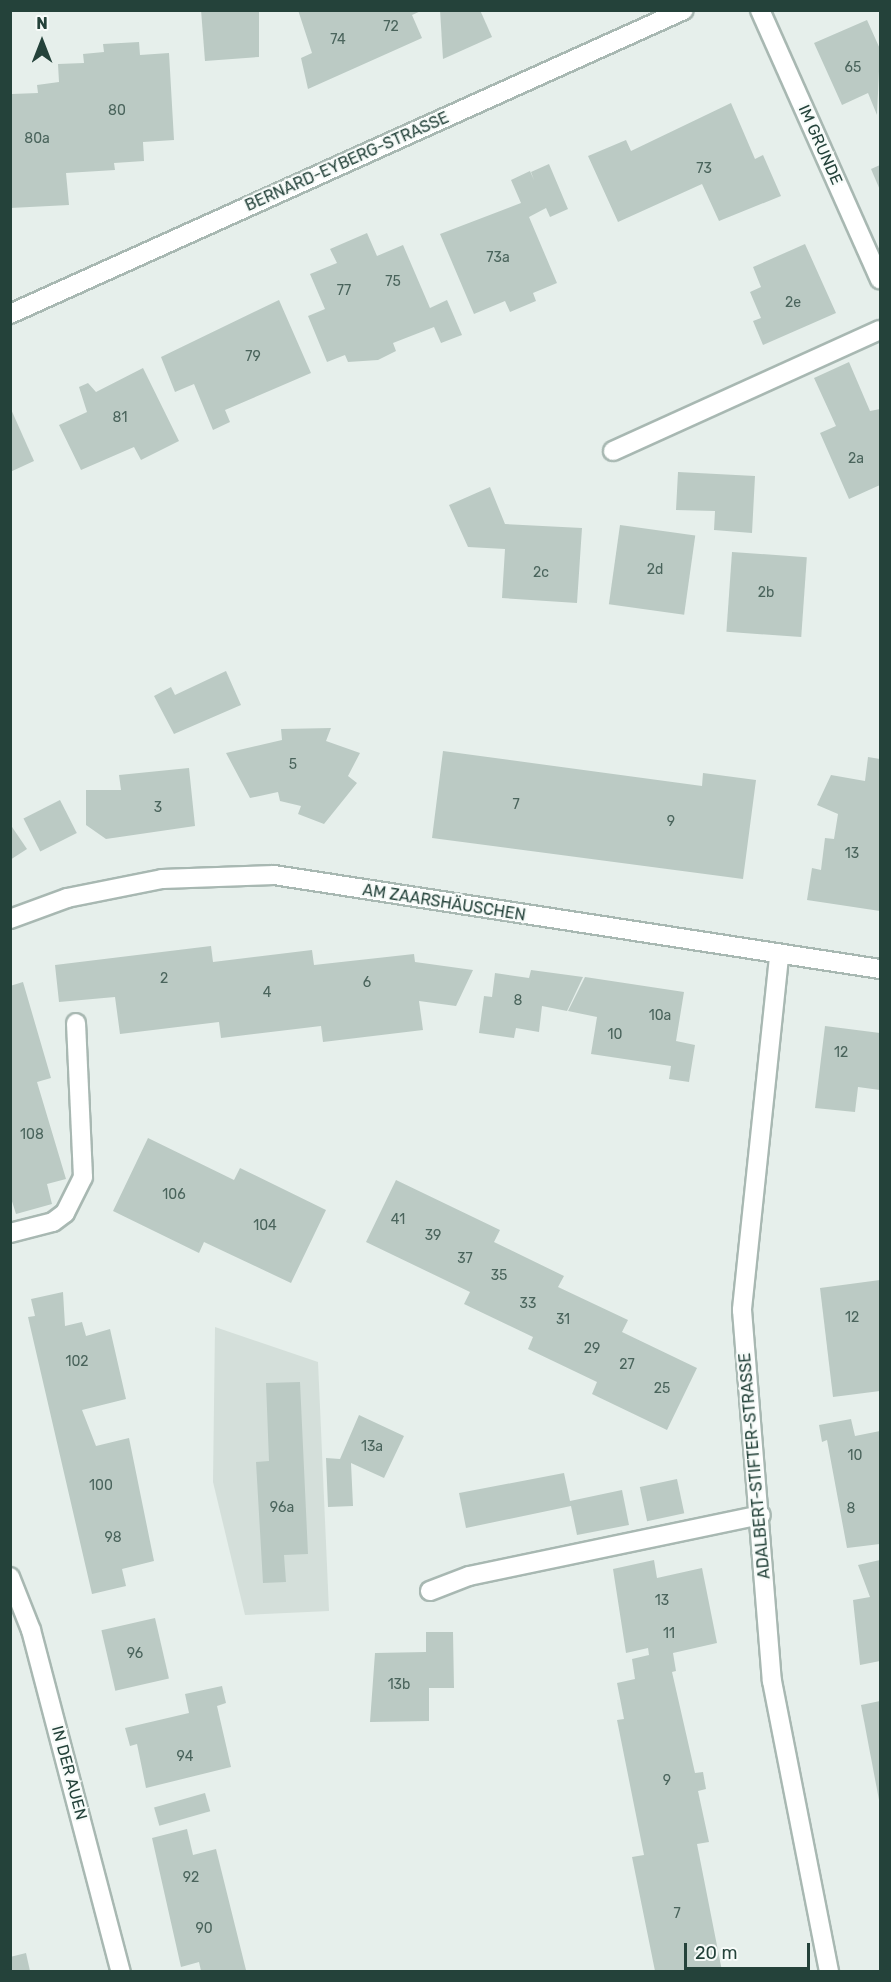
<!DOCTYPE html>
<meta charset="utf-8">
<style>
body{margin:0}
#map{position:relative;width:891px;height:1982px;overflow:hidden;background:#e6efeb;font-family:Rubik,sans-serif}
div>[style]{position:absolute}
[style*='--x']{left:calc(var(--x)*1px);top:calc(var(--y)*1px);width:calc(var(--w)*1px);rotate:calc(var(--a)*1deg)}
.built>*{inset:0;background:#d4dfda}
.building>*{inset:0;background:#bbcac4;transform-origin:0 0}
.roads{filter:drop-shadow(2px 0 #a8b8b2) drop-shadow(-2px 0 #a8b8b2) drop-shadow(0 2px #a8b8b2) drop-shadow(0 -2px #a8b8b2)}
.lane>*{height:18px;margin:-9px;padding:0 9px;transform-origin:9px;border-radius:9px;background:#fff}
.street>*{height:18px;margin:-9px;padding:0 9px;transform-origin:9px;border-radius:9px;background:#fff}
.secondary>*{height:18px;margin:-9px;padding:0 9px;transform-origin:9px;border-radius:9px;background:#fff}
span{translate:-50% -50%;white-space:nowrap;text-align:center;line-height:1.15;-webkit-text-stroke:4.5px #f7fbf9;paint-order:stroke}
.number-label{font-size:14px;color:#4a645c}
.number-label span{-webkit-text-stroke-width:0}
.street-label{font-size:16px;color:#24423a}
.frame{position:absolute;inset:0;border:12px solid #24423a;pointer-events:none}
.north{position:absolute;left:12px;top:12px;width:60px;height:60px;-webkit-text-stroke:4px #f7fbf9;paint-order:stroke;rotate:0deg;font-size:16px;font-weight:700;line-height:24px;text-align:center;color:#24423a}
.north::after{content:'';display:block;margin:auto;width:21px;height:27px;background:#24423a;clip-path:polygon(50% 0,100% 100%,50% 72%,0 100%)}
.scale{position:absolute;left:684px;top:1943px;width:126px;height:27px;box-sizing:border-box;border:3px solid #24423a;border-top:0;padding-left:8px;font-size:18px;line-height:21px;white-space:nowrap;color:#24423a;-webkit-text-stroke:4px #f7fbf9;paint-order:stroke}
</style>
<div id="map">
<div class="built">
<i style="clip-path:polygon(215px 1327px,318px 1362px,329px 1611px,245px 1615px,213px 1482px)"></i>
</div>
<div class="building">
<i style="clip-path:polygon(201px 10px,259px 10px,259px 57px,205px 61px)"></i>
<i style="clip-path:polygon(298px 10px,423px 10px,412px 15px,422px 38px,308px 89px,301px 58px,312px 53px)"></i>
<i style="clip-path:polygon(440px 10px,480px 10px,492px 37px,443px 59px)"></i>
<i style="clip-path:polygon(867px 20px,880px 49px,877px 115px,868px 93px,842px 105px,814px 43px)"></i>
<i style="clip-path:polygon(139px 42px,140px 55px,169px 53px,174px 140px,143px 142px,144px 161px,114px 163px,115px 170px,66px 173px,69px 205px,10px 208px,12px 94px,38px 93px,37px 85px,59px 82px,58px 64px,84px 63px,83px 54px,104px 52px,103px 44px)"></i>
<i style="clip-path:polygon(731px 103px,755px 159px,763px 155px,781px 196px,719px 221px,702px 184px,618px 222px,588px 156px,626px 140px,631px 151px)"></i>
<i style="clip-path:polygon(549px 164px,568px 209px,550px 217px,546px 208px,529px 217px,557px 283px,533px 293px,536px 301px,510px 312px,505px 301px,474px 314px,440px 234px,521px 203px,511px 180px,530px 171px,534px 180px,531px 172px)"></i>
<i style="clip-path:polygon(880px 165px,880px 190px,871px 169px)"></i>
<i style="clip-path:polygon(367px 233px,377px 256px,403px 245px,430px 308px,447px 300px,462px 335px,441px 343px,434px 327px,393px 343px,396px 351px,378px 360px,348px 362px,345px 355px,327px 362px,308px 316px,325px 309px,310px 274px,337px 263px,330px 249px)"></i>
<i style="clip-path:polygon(805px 244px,836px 313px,763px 345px,753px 321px,761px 318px,750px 292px,761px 287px,753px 267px)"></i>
<i style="clip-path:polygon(279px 300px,311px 373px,225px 410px,230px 422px,213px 430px,194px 384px,175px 392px,161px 357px)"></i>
<i style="clip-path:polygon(849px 362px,870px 411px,880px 409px,880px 485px,849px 499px,820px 433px,836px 426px,814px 378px)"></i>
<i style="clip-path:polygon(143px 368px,179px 441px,141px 460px,134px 447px,81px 470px,59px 425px,87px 412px,79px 387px,88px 383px,96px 392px)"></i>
<i style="clip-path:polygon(10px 407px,34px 461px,10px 472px)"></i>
<i style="clip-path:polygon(678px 472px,755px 476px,752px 533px,714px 530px,715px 511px,676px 510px)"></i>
<i style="clip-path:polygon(490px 487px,505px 524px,582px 528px,577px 603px,502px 598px,505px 549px,468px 547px,449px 505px)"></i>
<i style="left:620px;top:525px;width:76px;height:80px;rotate:8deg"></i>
<i style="left:732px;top:552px;width:75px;height:80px;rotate:4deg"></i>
<i style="clip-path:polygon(226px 671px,241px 705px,174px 734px,154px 696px,171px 687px,175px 695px)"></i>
<i style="clip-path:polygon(331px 728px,326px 741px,360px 753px,348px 776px,357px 783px,324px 824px,298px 814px,301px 806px,280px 801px,278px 792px,250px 798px,226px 753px,282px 740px,281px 729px)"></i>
<i style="clip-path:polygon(443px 751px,702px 786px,703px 773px,756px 780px,743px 879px,432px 838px)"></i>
<i style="clip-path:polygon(868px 757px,880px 759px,880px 911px,807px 900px,812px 868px,821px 870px,825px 838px,834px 839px,838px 814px,817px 805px,831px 775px,865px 781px)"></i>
<i style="clip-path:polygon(189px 768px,195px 826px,106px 839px,86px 825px,86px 790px,121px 790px,119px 775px)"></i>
<i style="left:60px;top:800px;width:37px;height:41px;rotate:63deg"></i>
<i style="clip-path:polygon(10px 824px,27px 849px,10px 860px)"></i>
<i style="clip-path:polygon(211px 946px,213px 962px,312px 950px,314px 965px,414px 954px,415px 962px,473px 970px,456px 1006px,419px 1001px,423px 1030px,323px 1042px,321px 1026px,221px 1038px,219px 1022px,120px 1034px,115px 997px,59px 1002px,55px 965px)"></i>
<i style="clip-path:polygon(531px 970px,583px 977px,567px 1011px,542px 1006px,539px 1032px,516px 1028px,514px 1038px,479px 1033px,484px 996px,492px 997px,495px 973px,529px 978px)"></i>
<i style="clip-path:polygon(585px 977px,684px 992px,676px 1041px,695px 1045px,689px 1082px,669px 1079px,671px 1066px,591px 1054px,597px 1017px,568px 1011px)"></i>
<i style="clip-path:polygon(23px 982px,51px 1078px,37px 1082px,66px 1179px,47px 1184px,52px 1204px,16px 1214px,10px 1195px,10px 986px)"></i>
<i style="clip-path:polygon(825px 1026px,880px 1033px,880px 1090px,858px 1087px,855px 1112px,815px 1108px)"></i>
<i style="clip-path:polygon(148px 1138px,234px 1180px,240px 1168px,326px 1210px,291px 1283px,204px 1242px,199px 1253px,113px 1211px)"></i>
<i style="clip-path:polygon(396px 1180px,500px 1230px,494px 1242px,564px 1276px,558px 1287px,628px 1320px,622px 1332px,697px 1368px,667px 1430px,592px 1394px,597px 1382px,528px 1349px,533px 1337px,464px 1304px,470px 1292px,366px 1242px)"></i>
<i style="clip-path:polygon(880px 1280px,880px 1391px,833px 1397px,820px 1288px)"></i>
<i style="clip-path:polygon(63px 1292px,65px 1326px,82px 1322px,86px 1336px,110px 1329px,126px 1399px,82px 1410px,96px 1446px,129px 1438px,154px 1561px,122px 1569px,126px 1586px,92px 1594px,28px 1317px,35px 1316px,31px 1299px)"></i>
<i style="clip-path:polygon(300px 1382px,308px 1554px,284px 1555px,286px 1582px,263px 1583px,256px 1462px,269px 1461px,266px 1383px)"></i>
<i style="clip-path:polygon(359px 1415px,404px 1436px,384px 1478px,351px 1463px,353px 1506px,328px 1507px,326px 1458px,340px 1459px)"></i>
<i style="clip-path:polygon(851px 1419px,855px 1436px,880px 1431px,880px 1544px,847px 1548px,827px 1440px,822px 1442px,819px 1425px)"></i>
<i style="clip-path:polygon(564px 1473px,570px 1501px,622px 1490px,629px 1525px,577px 1535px,571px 1506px,466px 1528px,459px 1493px)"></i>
<i style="left:677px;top:1479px;width:35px;height:38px;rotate:78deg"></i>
<i style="clip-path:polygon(654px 1560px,657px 1578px,702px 1568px,717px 1643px,673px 1653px,676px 1671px,672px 1672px,695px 1773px,703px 1772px,706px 1789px,698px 1791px,709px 1842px,697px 1844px,722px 1971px,655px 1971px,632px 1857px,644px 1855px,617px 1720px,624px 1719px,617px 1683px,635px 1679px,632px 1659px,649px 1655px,648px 1648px,626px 1653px,613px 1569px)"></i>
<i style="clip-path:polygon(880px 1560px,880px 1661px,860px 1665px,853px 1600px,870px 1597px,858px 1565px)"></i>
<i style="left:155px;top:1618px;width:62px;height:55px;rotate:77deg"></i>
<i style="clip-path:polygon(426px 1632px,453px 1632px,454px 1688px,429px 1688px,429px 1721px,370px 1722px,375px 1653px,426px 1652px)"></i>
<i style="clip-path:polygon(222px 1686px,226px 1703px,217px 1706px,231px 1767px,146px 1788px,137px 1744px,130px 1746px,125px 1728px,189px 1713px,185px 1694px)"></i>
<i style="clip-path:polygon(880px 1701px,880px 1799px,879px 1800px,861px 1705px)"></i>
<i style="left:205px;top:1793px;width:19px;height:53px;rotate:74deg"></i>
<i style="clip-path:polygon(187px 1829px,193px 1855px,216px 1849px,246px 1970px,201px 1971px,199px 1962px,181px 1967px,152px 1838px)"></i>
<i style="clip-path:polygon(26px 1953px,30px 1971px,10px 1971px,10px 1957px)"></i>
</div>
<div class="roads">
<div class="lane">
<i style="--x:613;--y:451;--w:293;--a:-24.4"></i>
<i style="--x:10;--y:1233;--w:44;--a:-14.3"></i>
<i style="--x:53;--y:1222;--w:15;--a:-37"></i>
<i style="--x:65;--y:1213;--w:40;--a:-63.4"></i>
<i style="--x:83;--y:1177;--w:154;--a:-92.6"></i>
<i style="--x:430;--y:1591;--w:42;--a:-21"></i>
<i style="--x:469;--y:1576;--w:298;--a:-11.8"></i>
</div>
<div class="street">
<i style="--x:760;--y:10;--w:295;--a:66"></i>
<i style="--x:10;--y:919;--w:61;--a:-20.2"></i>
<i style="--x:67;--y:898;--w:97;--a:-11.3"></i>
<i style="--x:162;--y:879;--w:112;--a:-2"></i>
<i style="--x:274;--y:875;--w:613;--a:8.82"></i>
<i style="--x:779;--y:957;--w:355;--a:96"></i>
<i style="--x:742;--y:1310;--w:372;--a:85.4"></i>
<i style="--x:772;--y:1681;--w:297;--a:78.9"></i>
</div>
<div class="secondary">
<i style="--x:10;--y:314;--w:739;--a:-24.28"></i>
<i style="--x:10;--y:1577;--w:57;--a:68.4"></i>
<i style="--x:31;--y:1630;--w:354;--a:75.3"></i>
</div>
</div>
<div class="number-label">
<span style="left:391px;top:27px">72</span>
<span style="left:338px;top:40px">74</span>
<span style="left:853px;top:68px">65</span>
<span style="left:117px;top:111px">80</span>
<span style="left:37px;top:139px">80a</span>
<span style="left:704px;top:169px">73</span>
<span style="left:498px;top:258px">73a</span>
<span style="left:393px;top:282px">75</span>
<span style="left:344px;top:291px">77</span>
<span style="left:793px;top:303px">2e</span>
<span style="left:253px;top:357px">79</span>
<span style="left:120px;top:418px">81</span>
<span style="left:856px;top:459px">2a</span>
<span style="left:655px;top:570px">2d</span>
<span style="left:541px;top:573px">2c</span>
<span style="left:766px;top:593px">2b</span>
<span style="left:293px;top:765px">5</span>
<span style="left:516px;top:805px">7</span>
<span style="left:158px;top:808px">3</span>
<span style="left:671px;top:822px">9</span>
<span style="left:852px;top:854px">13</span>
<span style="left:164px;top:979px">2</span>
<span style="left:367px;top:983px">6</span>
<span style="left:267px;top:993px">4</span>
<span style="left:518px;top:1001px">8</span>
<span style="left:660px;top:1016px">10a</span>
<span style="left:615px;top:1035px">10</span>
<span style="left:841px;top:1053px">12</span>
<span style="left:32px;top:1135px">108</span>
<span style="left:174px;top:1195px">106</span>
<span style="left:398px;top:1220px">41</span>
<span style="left:265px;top:1226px">104</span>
<span style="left:433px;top:1236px">39</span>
<span style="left:465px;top:1259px">37</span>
<span style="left:499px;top:1276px">35</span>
<span style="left:528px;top:1304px">33</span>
<span style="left:852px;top:1318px">12</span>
<span style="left:563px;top:1320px">31</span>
<span style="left:592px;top:1349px">29</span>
<span style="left:77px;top:1362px">102</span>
<span style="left:627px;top:1365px">27</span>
<span style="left:662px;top:1389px">25</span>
<span style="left:372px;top:1447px">13a</span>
<span style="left:855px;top:1456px">10</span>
<span style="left:101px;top:1486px">100</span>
<span style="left:282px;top:1508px">96a</span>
<span style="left:851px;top:1509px">8</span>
<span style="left:113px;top:1538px">98</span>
<span style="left:662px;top:1601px">13</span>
<span style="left:669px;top:1634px">11</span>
<span style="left:135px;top:1654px">96</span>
<span style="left:399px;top:1685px">13b</span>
<span style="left:185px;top:1757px">94</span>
<span style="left:667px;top:1781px">9</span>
<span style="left:191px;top:1878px">92</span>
<span style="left:677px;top:1914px">7</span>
<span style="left:204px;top:1929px">90</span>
</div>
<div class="street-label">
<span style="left:820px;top:145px;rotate:66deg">IM GRUNDE</span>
<span style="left:347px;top:162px;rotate:-24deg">BERNARD-EYBERG-STRASSE</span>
<span style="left:444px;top:903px;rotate:9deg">AM ZAARSHÄUSCHEN</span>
<span style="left:755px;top:1466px;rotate:-95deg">ADALBERT-STIFTER-STRASSE</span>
<span style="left:69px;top:1773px;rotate:75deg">IN DER AUEN</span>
</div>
<div class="frame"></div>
<div class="north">N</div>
<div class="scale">20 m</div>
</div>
